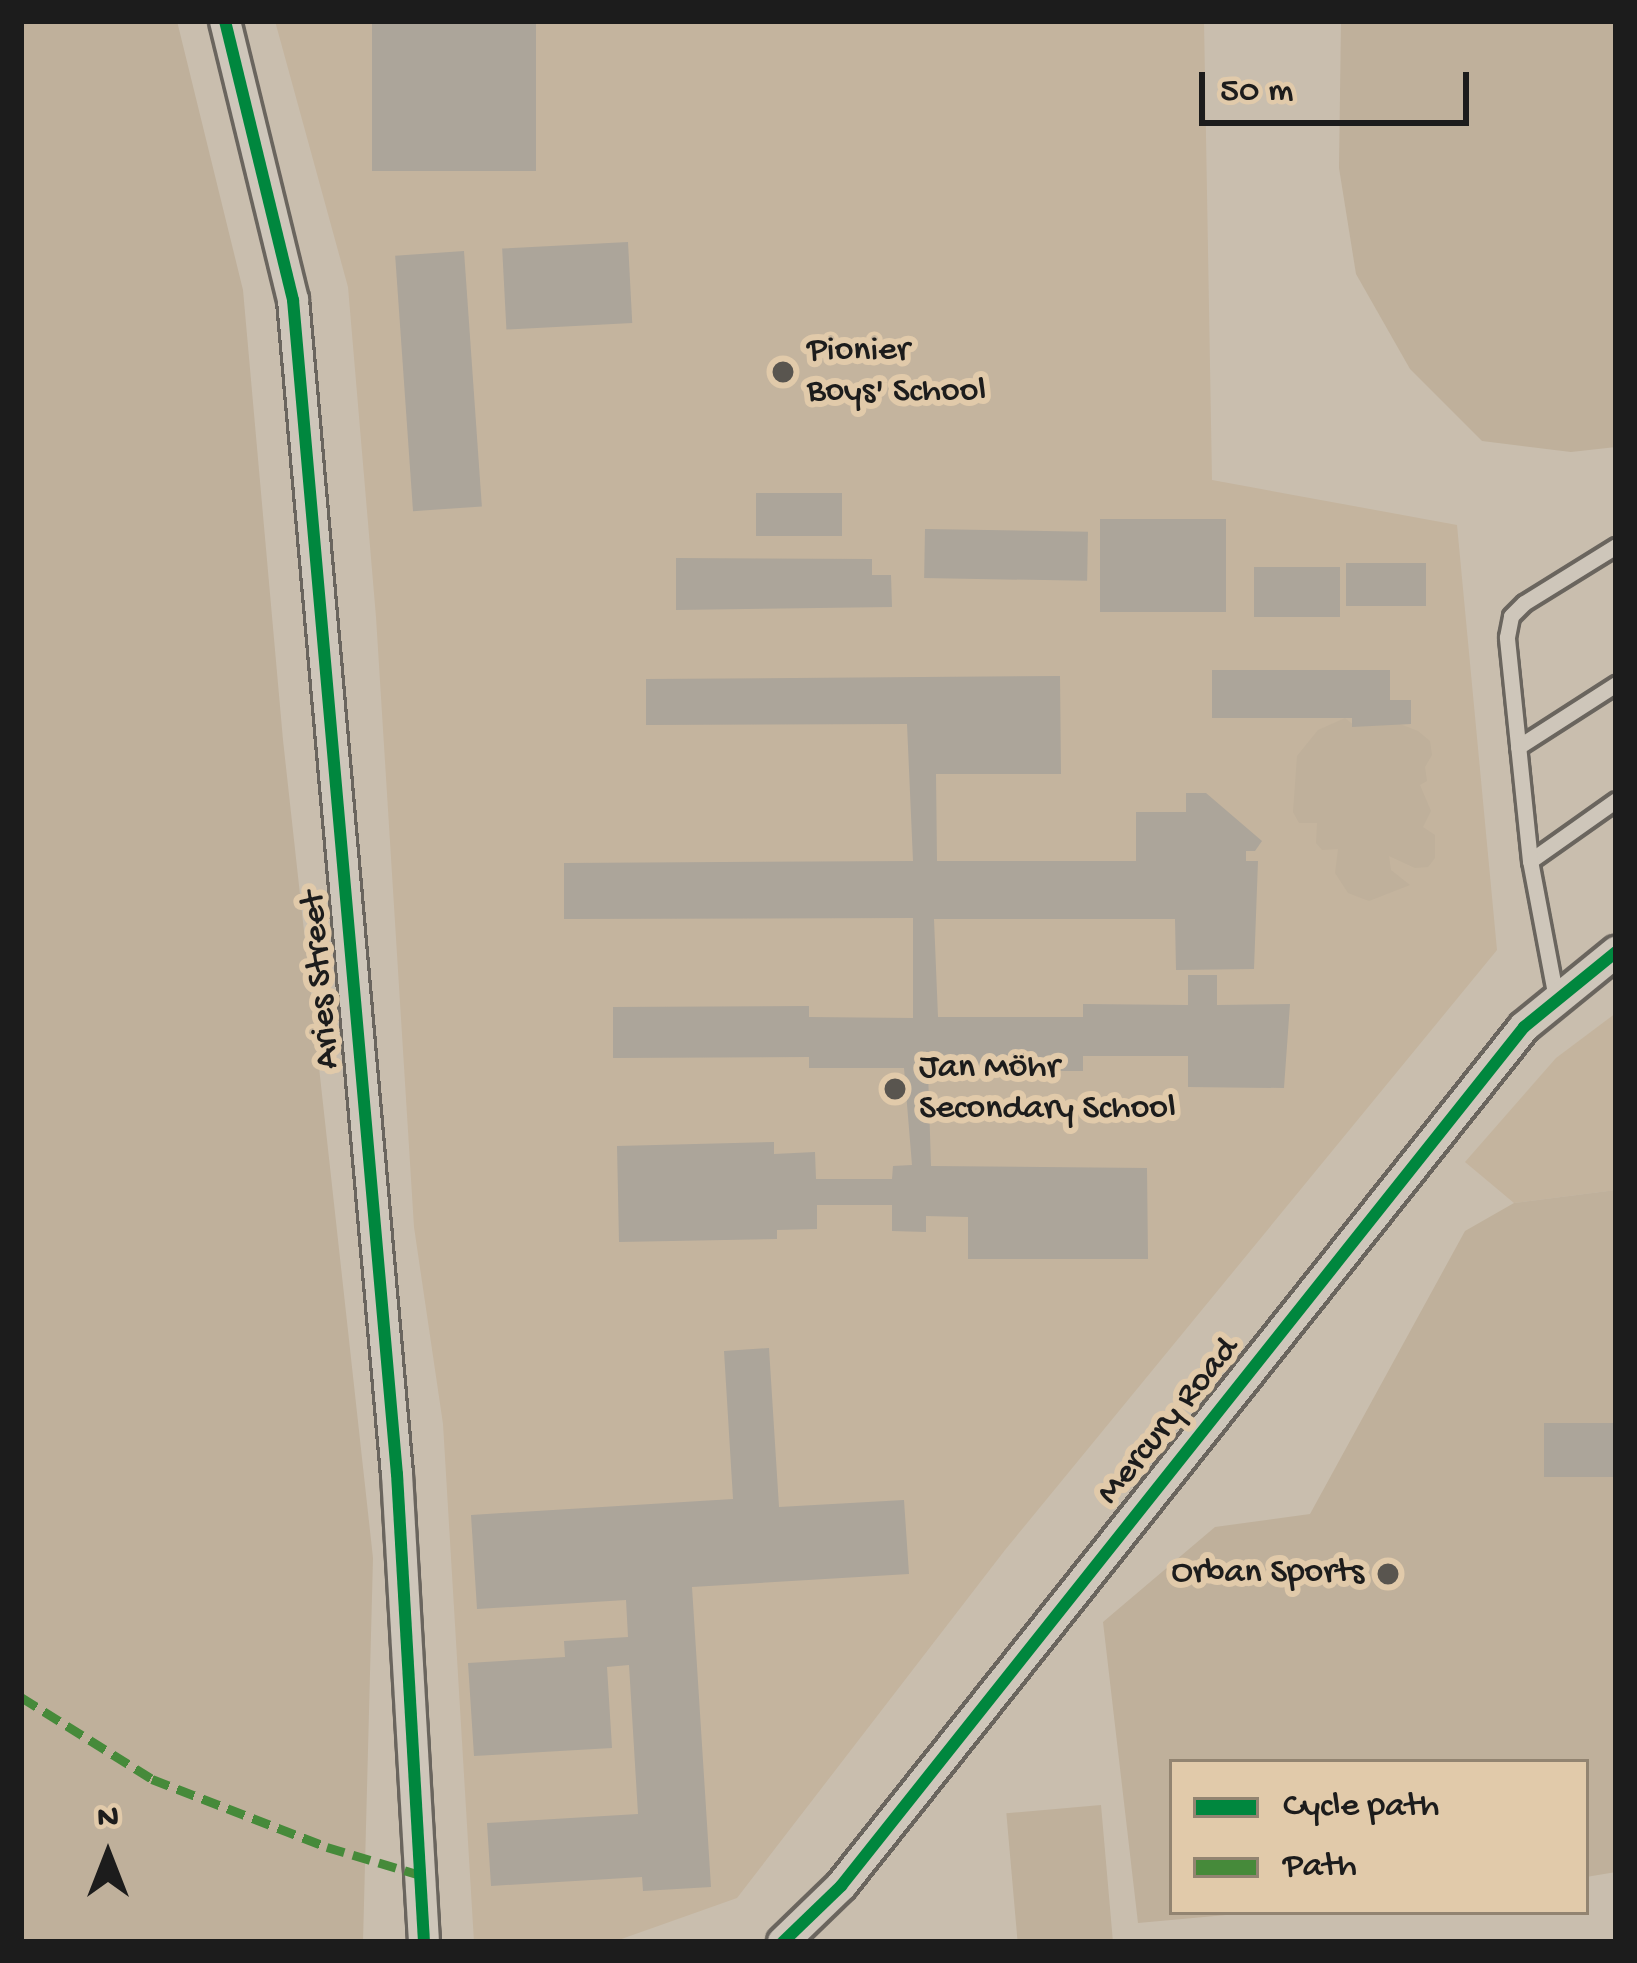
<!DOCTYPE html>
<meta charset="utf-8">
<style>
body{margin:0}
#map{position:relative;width:1637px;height:1963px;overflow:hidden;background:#c9beae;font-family:"Gochi Hand",sans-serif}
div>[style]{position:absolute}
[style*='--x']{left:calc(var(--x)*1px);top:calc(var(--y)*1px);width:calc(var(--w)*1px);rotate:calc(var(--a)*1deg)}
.built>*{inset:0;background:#c4b49e}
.green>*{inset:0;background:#bfb09b;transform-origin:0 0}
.building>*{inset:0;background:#aca59a;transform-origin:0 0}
.roads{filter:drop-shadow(3px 0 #6a655e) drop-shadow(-3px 0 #6a655e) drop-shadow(0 3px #6a655e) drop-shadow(0 -3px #6a655e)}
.lane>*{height:15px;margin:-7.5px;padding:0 7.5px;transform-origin:7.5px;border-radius:7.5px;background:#cec6ba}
.street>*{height:30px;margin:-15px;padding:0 15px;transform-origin:15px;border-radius:15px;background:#cec6ba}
.quiet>*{height:9px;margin-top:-4.5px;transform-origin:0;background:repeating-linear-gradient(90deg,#468a3a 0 18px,transparent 0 27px)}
.cycleway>*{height:12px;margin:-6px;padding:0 6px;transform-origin:6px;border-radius:6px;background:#00873e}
.dots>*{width:33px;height:33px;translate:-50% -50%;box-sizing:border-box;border:6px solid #e1caaa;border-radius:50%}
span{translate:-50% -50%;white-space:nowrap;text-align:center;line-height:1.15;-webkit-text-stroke:12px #e1caaa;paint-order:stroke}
.poi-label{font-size:36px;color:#1c1c1c}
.left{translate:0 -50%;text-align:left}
.right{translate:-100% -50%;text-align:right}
.street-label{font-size:36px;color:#1c1c1c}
.frame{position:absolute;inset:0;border:24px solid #1c1c1c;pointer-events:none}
.legend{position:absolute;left:1169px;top:1759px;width:420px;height:156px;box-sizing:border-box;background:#e1caaa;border:3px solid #928471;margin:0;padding:15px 21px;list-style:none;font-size:36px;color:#1c1c1c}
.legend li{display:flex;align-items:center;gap:24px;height:60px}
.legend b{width:60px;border:3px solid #928471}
.north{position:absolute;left:48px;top:1795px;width:120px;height:120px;-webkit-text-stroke:9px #e1caaa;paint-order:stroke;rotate:0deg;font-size:33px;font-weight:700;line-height:48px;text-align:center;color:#1c1c1c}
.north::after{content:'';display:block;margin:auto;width:42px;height:54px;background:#1c1c1c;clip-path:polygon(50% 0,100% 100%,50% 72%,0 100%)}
.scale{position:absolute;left:1199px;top:72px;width:270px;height:54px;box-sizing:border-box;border:6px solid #1c1c1c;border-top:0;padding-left:15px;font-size:36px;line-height:42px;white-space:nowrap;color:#1c1c1c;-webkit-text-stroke:9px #e1caaa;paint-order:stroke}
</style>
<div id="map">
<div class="built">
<i style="clip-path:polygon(275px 21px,1204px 21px,1212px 480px,1457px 525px,1497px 950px,1005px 1550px,737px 1898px,613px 1942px,474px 1942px,443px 1424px,414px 1227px,376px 617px,348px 287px)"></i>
<i style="clip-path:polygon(1616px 1013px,1616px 1190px,1514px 1203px,1465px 1162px,1556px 1058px)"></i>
</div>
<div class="green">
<i style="clip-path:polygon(21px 21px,177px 21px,243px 290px,283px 740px,373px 1558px,363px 1942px,21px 1942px)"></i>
<i style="clip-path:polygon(1341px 21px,1616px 21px,1616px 447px,1571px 452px,1482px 441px,1410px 369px,1356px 274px,1339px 168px)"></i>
<i style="clip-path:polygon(1345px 718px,1355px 726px,1400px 724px,1418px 731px,1430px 741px,1432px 755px,1425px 767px,1427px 781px,1420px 785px,1431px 811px,1423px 827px,1435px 835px,1435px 858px,1428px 867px,1415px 868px,1389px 856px,1391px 870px,1410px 885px,1369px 901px,1348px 893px,1335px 873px,1338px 849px,1322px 850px,1316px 843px,1317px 823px,1299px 823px,1293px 812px,1297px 756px,1318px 730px)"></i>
<i style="clip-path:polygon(1616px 1190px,1616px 1872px,1586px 1877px,1586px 1762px,1172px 1762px,1172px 1912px,1259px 1912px,1138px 1923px,1103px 1622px,1215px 1527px,1310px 1514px,1465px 1231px,1514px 1203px)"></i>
<i style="left:1101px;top:1805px;width:138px;height:95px;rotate:85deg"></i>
</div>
<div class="building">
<i style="left:372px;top:21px;width:164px;height:150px"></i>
<i style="left:628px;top:242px;width:81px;height:126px;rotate:87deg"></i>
<i style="left:464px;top:251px;width:256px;height:69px;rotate:86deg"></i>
<i style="left:842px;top:493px;width:43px;height:86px;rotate:90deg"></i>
<i style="left:1100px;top:519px;width:126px;height:93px"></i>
<i style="left:925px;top:529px;width:163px;height:49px;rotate:1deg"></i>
<i style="clip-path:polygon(676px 558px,872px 559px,872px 575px,891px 575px,892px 607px,676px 610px)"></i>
<i style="left:1346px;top:563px;width:80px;height:43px"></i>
<i style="left:1340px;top:567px;width:50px;height:86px;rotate:90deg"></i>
<i style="clip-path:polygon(1212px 670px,1390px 670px,1390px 700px,1411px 700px,1411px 724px,1352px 727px,1352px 718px,1212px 718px)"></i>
<i style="clip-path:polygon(1060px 676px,1061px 774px,936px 774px,937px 861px,1136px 861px,1136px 812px,1186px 812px,1186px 793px,1206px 793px,1262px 841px,1255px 851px,1246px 851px,1246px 861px,1258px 861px,1254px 969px,1176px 970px,1175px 919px,934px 919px,938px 1017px,1083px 1017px,1083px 1004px,1188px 1005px,1188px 975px,1217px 975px,1217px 1005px,1290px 1004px,1284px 1088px,1188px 1087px,1188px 1056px,1083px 1056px,1083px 1071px,928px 1071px,931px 1166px,1147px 1168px,1148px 1259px,968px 1259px,968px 1217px,926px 1216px,926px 1232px,892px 1231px,892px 1205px,817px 1205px,817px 1229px,777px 1230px,777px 1239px,619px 1242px,617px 1146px,774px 1142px,774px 1154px,815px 1152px,816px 1179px,892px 1179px,893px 1166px,912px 1165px,904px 1068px,809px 1068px,809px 1057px,613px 1058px,613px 1007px,809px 1006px,809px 1017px,913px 1018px,913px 918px,564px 919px,564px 863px,913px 861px,907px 724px,646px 725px,646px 679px)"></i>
<i style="clip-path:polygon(769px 1348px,779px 1507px,904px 1500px,909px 1574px,692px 1587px,711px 1887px,643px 1891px,642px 1877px,491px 1886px,487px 1823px,638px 1814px,629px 1665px,607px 1667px,612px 1748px,474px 1756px,468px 1663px,565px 1657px,564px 1641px,628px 1637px,626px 1600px,477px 1609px,471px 1515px,733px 1499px,724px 1351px)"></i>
<i style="left:1616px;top:1423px;width:54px;height:72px;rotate:90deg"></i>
</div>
<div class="roads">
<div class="lane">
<i style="--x:1518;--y:747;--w:117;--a:-32.7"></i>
<i style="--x:1530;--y:861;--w:105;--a:-35.3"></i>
<i style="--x:1556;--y:998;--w:139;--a:-100.7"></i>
<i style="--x:1530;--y:861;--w:225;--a:-95.9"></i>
<i style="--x:1507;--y:637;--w:21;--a:-79"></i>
<i style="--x:1511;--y:616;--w:18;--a:-45"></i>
<i style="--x:1524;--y:603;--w:108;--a:-31.8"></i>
</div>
<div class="street">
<i style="--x:225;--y:21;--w:287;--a:76.3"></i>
<i style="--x:293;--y:300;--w:1179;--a:84.94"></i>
<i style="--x:397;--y:1474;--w:469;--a:86.7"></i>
<i style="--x:783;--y:1942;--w:81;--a:-44"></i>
<i style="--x:841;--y:1886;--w:1097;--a:-51.51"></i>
<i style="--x:1524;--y:1027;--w:119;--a:-39.2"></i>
</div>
</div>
<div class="quiet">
<i style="--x:21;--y:1697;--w:155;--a:32"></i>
<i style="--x:152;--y:1779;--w:188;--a:21.2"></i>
<i style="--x:327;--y:1847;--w:94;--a:16.7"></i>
</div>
<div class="cycleway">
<i style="--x:225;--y:21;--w:287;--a:76.3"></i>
<i style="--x:293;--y:300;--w:1179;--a:84.94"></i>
<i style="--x:397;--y:1474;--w:469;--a:86.7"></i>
<i style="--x:783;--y:1942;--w:81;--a:-44"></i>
<i style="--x:841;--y:1886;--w:1097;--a:-51.51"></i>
<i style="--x:1524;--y:1027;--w:119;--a:-39.2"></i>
</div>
<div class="dots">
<i style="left:783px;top:372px;background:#59554f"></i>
<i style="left:895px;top:1089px;background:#59554f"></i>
<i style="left:1388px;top:1574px;background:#59554f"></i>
</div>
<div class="poi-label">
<span class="left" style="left:807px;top:372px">Pionier<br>Boys' School</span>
<span class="left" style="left:919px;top:1089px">Jan Möhr<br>Secondary School</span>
<span class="right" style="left:1364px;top:1574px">Orban Sports</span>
</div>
<div class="street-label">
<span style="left:322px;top:980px;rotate:-95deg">Aries Street</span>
<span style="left:1169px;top:1422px;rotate:-51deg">Mercury Road</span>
</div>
<div class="frame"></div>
<ul class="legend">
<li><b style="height:15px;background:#00873e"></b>Cycle path</li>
<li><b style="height:15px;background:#468a3a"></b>Path</li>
</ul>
<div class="north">N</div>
<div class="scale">50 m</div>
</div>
